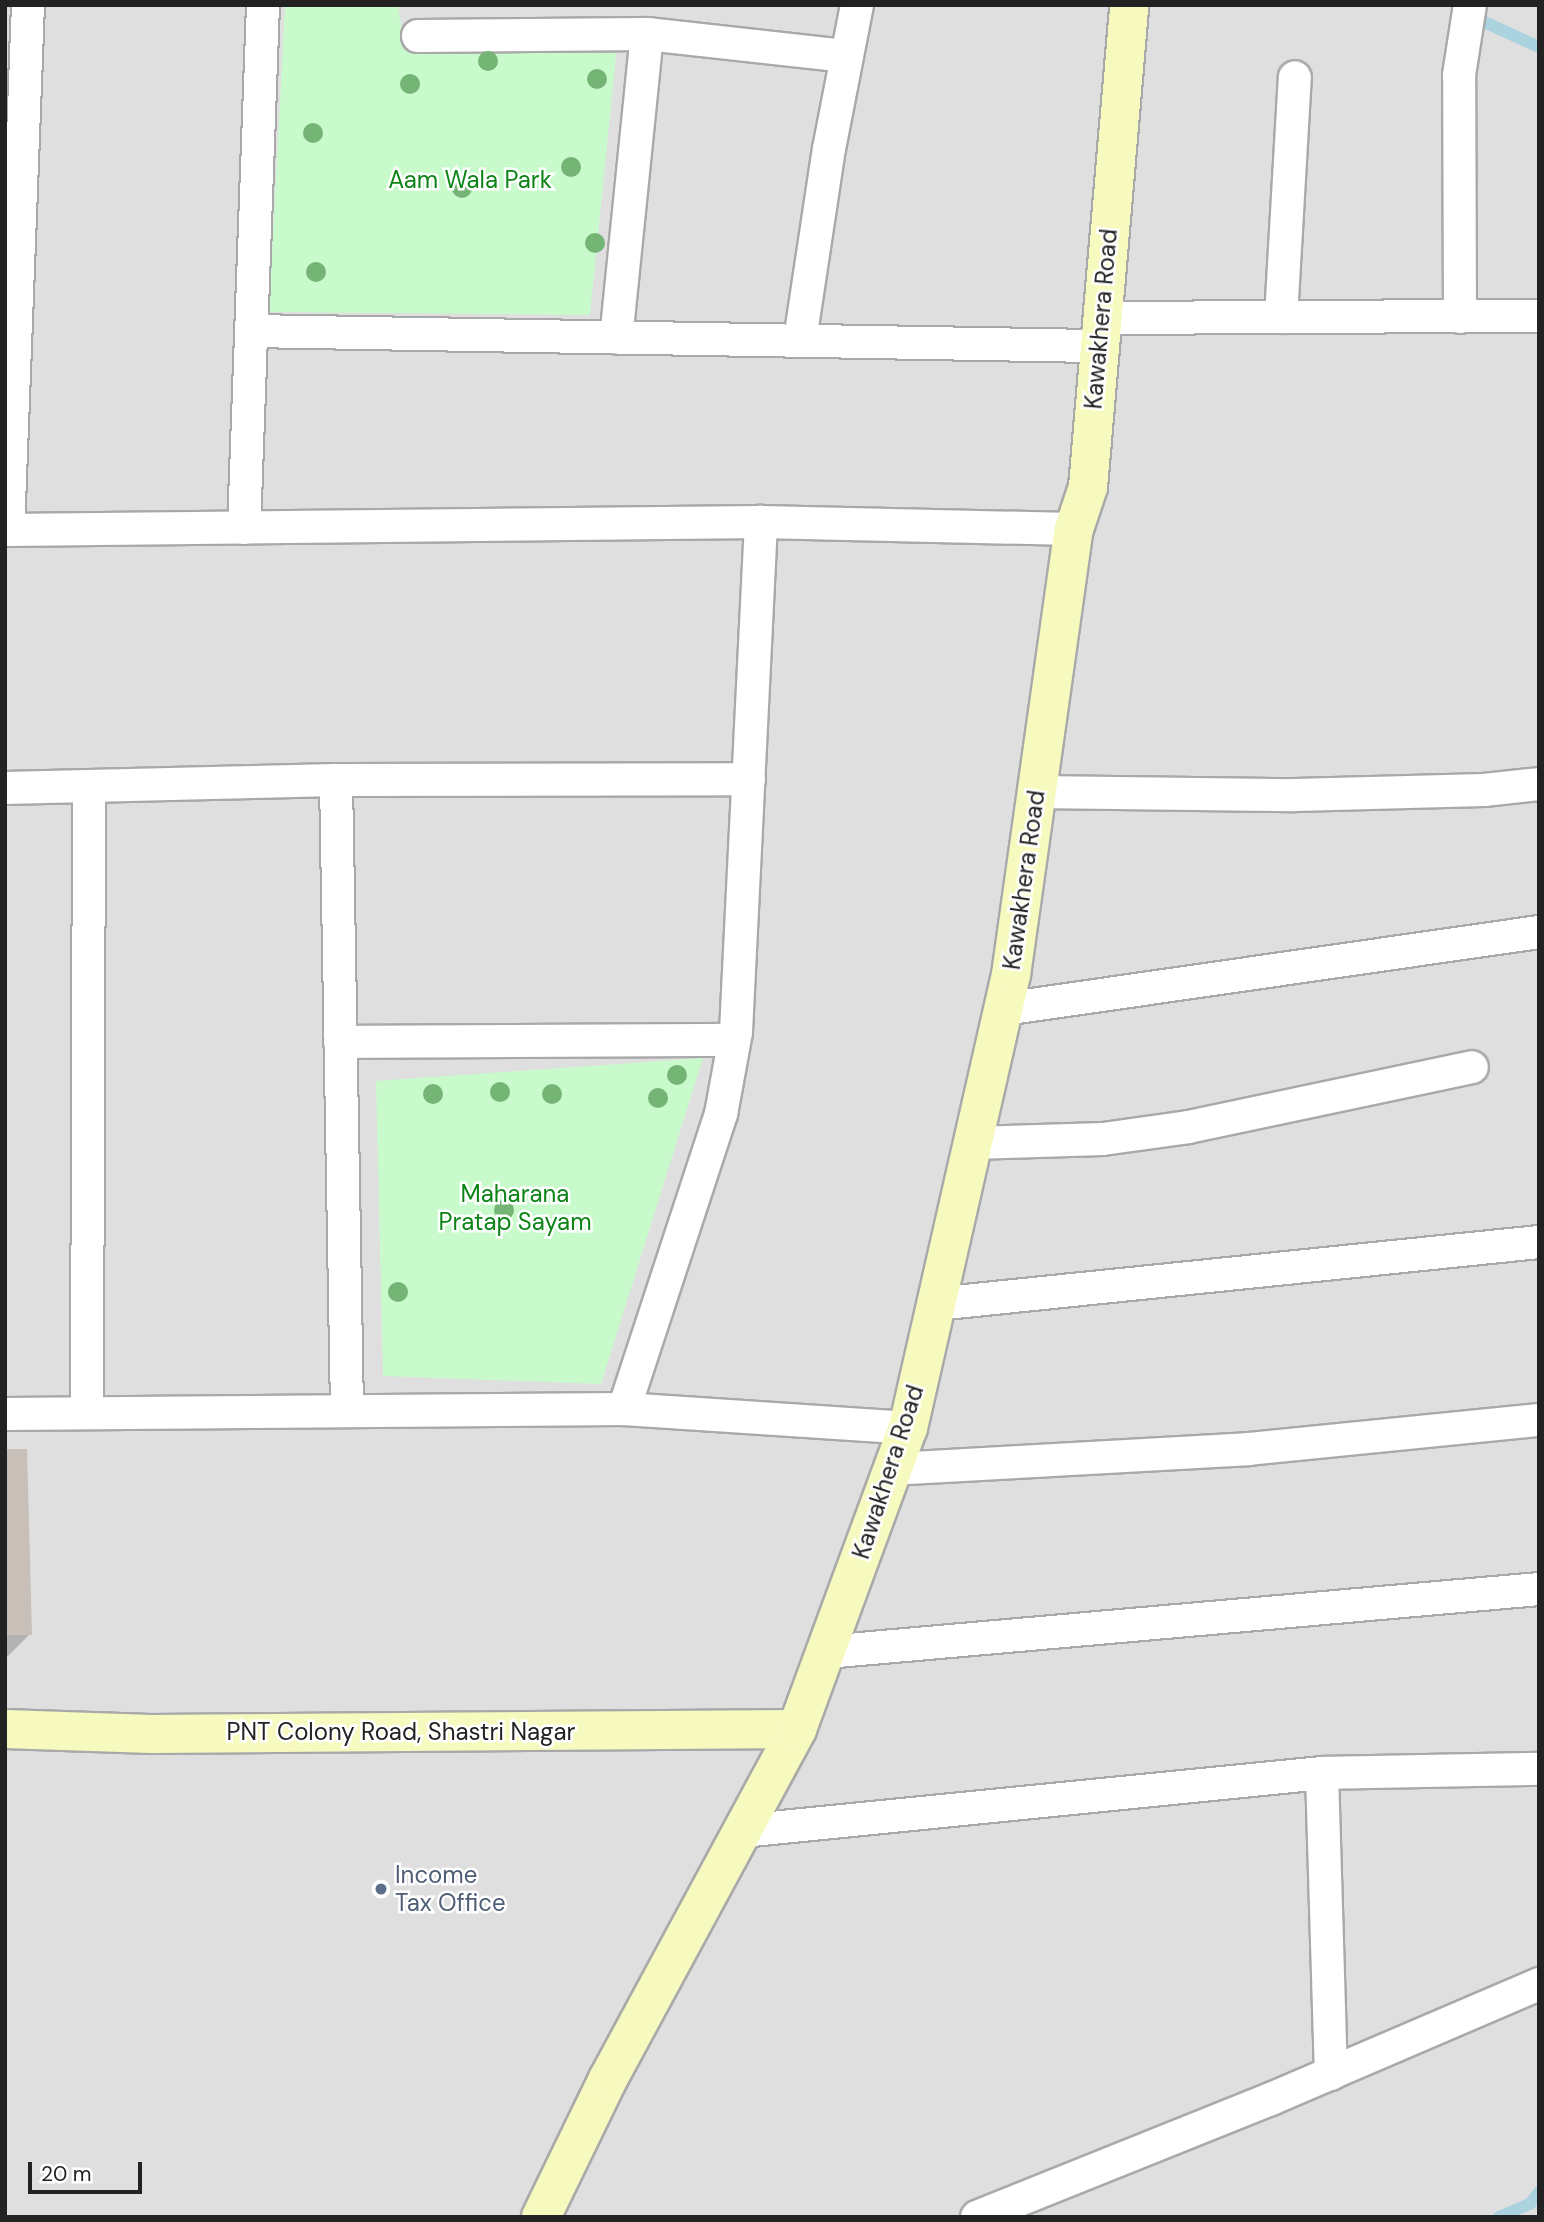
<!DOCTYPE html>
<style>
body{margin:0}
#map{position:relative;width:1544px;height:2222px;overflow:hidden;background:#f2efe9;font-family:"DM Sans",sans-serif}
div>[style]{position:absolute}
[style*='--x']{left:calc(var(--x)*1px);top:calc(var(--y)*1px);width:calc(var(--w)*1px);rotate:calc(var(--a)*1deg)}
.residential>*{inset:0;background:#e0dfdf;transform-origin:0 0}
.park>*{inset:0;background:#c8facc}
.shadow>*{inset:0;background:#0003}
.stream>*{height:12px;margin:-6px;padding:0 6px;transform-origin:6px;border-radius:6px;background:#aad3df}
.building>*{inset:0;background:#c7bfb8}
.roads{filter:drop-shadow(2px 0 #a9a9a9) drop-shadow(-2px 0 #a9a9a9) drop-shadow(0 2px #a9a9a9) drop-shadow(0 -2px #a9a9a9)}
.street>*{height:32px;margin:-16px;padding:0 16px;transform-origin:16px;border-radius:16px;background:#fff}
.secondary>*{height:38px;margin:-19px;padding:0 19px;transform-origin:19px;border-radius:19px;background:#f7fabf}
.trees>*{width:20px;height:20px;margin:-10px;border-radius:50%;background:#74b475}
.dots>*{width:19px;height:19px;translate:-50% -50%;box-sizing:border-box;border:4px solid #fff;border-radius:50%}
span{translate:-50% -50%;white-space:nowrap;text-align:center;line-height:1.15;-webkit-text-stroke:5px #fff;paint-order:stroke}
.park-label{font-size:24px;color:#0c8416}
.street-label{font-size:24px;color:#222}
.service-label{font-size:24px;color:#4e5e75}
.left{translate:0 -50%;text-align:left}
.frame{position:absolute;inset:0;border:7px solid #222;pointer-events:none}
.scale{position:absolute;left:28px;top:2162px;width:114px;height:32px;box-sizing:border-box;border:4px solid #222;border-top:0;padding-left:9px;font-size:21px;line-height:24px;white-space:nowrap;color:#222;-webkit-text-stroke:5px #fff;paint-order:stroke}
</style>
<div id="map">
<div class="residential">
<i style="left:5px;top:5px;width:1534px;height:2212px"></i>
</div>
<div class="park">
<i style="clip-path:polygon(285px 5px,398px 5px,405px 49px,617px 46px,590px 315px,269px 312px)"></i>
<i style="clip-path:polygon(703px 1058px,601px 1384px,383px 1376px,376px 1081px)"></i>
</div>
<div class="shadow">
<i style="clip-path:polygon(5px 1451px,30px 1634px,5px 1659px)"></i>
</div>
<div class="stream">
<i style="--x:1469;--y:15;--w:77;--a:24.6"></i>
<i style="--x:1499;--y:2217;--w:34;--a:-23"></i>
<i style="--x:1530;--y:2204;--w:15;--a:-53"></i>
</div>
<div class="building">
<i style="clip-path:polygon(5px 1449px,27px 1449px,32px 1635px,5px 1635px)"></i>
</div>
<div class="roads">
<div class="street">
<i style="--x:647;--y:34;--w:201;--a:6.3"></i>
<i style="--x:418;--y:36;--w:229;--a:-0.5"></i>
<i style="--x:647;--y:34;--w:305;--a:95.8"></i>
<i style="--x:1281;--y:317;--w:240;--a:-86.7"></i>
<i style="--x:1460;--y:317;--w:242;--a:-90.2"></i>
<i style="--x:1459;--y:75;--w:71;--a:-81.1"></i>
<i style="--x:1100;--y:318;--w:439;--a:-0.3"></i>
<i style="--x:251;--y:331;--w:846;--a:1.02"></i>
<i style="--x:800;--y:340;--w:193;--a:-81.4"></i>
<i style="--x:829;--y:149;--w:147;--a:-79"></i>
<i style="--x:244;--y:528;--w:523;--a:-87.92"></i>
<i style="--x:5;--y:530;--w:756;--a:-0.61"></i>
<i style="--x:761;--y:522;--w:313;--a:1.3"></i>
<i style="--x:8;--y:530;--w:525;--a:-87.82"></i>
<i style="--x:336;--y:780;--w:628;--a:89"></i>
<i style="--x:5;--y:788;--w:331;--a:-1.4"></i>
<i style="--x:336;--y:780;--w:413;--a:-0.1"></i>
<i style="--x:1036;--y:792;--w:259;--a:0.7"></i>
<i style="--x:1295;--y:795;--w:189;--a:-1.5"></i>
<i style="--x:1484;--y:790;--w:55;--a:-6.2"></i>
<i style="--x:1004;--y:1009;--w:541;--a:-8.19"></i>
<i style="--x:340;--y:1042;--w:394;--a:-0.3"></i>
<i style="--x:973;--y:1143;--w:130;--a:-1.8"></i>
<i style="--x:1103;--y:1139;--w:86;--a:-8"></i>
<i style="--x:1188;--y:1127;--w:290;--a:-11.9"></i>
<i style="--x:936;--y:1304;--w:606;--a:-5.87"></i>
<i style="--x:624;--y:1409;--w:311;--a:-71.8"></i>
<i style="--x:721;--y:1114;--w:83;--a:-79.6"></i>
<i style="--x:736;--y:1032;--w:511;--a:-87.19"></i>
<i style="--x:87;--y:1411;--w:624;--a:-89.82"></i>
<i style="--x:5;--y:1414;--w:619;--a:-0.46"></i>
<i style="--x:624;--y:1409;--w:285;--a:3.8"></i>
<i style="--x:893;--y:1469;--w:356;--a:-3.2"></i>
<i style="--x:1248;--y:1449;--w:292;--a:-5.7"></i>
<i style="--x:826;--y:1652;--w:716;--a:-5.05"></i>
<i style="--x:1322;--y:1773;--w:301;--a:88.3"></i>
<i style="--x:742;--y:1831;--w:583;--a:-5.71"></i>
<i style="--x:1322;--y:1773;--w:217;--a:-1.1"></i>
<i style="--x:977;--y:2217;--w:317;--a:-21.9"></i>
<i style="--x:1271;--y:2099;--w:292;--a:-23.2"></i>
</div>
<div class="secondary">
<i style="--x:5;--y:1729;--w:146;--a:2"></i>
<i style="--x:151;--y:1734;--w:646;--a:-0.44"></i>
<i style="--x:541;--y:2217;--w:153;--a:-64.1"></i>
<i style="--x:608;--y:2079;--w:398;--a:-61.6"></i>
<i style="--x:797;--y:1729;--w:321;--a:-69.8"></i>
<i style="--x:908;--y:1428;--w:465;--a:-77.2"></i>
<i style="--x:1011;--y:975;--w:450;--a:-82"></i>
<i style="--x:1074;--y:529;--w:44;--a:-71.6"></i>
<i style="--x:1088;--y:487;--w:484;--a:-85.1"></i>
</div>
</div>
<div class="trees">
<i style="left:488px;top:61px"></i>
<i style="left:597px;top:79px"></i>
<i style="left:410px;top:84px"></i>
<i style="left:313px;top:133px"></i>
<i style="left:571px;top:167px"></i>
<i style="left:462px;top:188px"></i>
<i style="left:595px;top:243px"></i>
<i style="left:316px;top:272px"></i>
<i style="left:677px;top:1075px"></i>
<i style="left:500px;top:1092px"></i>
<i style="left:433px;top:1094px"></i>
<i style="left:552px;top:1094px"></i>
<i style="left:658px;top:1098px"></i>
<i style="left:504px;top:1210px"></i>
<i style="left:398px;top:1292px"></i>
</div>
<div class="dots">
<i style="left:381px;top:1889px;background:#5c6f8a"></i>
</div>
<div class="park-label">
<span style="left:470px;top:180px">Aam Wala Park</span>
<span style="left:515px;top:1208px">Maharana<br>Pratap Sayam</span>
</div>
<div class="street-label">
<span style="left:1101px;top:319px;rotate:-85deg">Kawakhera Road</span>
<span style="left:1024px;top:880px;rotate:-82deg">Kawakhera Road</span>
<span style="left:888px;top:1472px;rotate:-72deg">Kawakhera Road</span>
<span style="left:401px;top:1732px">PNT Colony Road, Shastri Nagar</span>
</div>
<div class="service-label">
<span class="left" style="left:395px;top:1889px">Income<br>Tax Office</span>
</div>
<div class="frame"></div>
<div class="scale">20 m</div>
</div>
